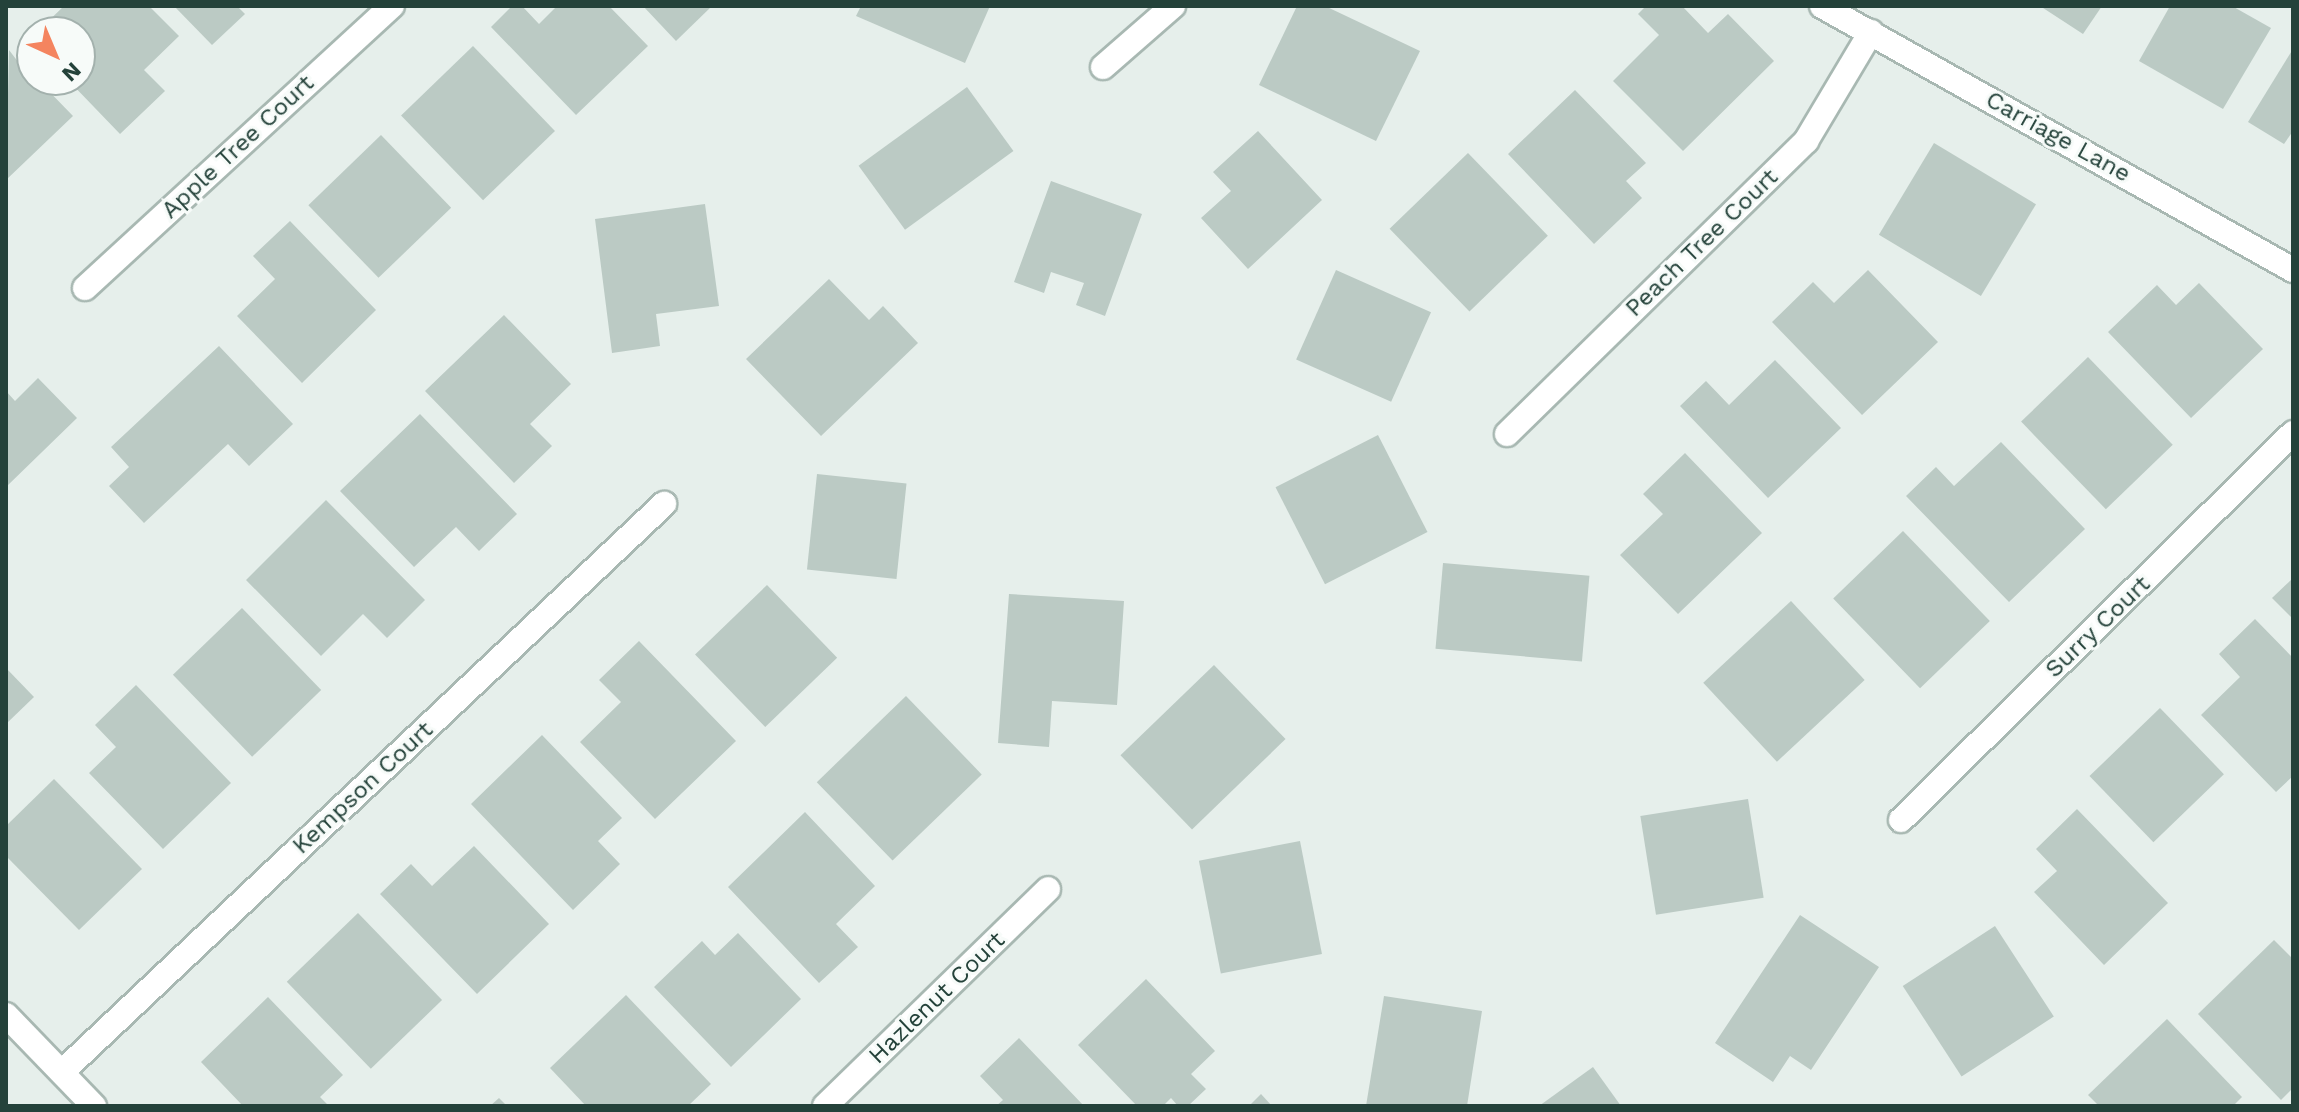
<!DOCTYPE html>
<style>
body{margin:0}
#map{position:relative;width:2299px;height:1112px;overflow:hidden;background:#e6efeb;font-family:"Work Sans",sans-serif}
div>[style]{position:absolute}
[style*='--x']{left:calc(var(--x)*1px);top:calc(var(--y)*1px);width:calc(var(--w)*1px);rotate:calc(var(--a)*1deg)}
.building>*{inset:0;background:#bbcac4;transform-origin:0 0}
.roads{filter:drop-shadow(2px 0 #a8b8b2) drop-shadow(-2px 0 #a8b8b2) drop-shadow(0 2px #a8b8b2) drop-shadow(0 -2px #a8b8b2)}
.street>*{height:24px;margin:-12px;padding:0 12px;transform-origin:12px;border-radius:12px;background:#fff}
span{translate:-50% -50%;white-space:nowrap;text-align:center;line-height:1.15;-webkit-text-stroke:6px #f7fbf9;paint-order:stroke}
.street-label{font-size:24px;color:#24423a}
.frame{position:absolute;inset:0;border:8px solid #24423a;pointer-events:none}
.north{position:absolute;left:16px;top:16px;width:80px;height:80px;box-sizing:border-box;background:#f7fbf9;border:2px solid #a3b1ad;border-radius:50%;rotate:136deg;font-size:22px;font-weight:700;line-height:32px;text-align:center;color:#24423a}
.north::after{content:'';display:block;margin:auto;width:28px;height:36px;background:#f4845f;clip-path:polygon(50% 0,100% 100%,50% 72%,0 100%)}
</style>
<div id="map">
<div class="building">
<i style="clip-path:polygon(64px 6px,149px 6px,179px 36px,144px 70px,165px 91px,120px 134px,68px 80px,80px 80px,80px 32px,37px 32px)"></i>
<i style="clip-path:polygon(174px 6px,237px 6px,245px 14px,212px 45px)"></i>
<i style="clip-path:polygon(512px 6px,522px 6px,539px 24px,557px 6px,609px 6px,648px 46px,576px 115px,491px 27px)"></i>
<i style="clip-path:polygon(643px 6px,712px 6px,676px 41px)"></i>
<i style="clip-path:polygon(861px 6px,990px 6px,965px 63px,856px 16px)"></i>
<i style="clip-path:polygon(1297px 6px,1325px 6px,1420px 51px,1376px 141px,1259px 85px)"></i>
<i style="clip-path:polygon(1646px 6px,1682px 6px,1708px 33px,1728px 14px,1774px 61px,1683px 151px,1613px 81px,1659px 35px,1638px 14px)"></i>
<i style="clip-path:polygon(2040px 6px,2102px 6px,2083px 34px)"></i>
<i style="clip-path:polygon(2170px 6px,2232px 6px,2271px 28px,2223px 109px,2139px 61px)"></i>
<i style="left:473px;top:46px;width:118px;height:100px;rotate:46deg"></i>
<i style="clip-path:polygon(2293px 49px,2293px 131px,2284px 144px,2248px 122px)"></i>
<i style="clip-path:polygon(9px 50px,32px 80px,38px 80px,73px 116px,6px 180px)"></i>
<i style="left:967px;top:87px;width:79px;height:134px;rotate:54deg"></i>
<i style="clip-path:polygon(1575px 90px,1646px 163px,1626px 181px,1642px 198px,1594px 244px,1508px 154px)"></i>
<i style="clip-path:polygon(1258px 131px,1322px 200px,1248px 269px,1201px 218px,1231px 191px,1213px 172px)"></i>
<i style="left:381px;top:135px;width:101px;height:101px;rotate:46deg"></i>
<i style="left:1934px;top:143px;width:119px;height:107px;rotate:31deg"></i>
<i style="left:1468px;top:153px;width:115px;height:109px;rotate:46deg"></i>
<i style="clip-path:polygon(1051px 181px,1142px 214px,1105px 316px,1076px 305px,1084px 283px,1051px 272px,1044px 293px,1014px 282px)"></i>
<i style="clip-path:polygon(705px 204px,719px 306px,656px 314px,660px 346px,612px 353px,595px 219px)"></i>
<i style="clip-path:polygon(290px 221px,376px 310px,302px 383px,237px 316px,275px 279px,253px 256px)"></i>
<i style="left:1336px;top:270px;width:104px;height:98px;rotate:24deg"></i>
<i style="clip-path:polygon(1868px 270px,1938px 342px,1862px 415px,1772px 322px,1813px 282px,1834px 303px)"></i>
<i style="clip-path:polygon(829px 279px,869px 320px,883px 306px,918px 343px,821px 436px,746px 359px)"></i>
<i style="clip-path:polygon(2199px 283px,2263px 349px,2191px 418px,2108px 332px,2157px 285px,2176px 305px)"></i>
<i style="clip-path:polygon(504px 315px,571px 384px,530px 424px,552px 446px,514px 483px,425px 391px)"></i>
<i style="clip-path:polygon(219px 346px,293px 424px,249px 466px,228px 444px,144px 523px,109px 486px,129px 467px,111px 447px)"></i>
<i style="left:2088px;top:357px;width:122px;height:93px;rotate:46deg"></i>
<i style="clip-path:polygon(1775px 360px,1841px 428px,1768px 498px,1680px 406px,1706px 381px,1729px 405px)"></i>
<i style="clip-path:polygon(38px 378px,77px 418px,6px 487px,6px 391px,15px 401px)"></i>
<i style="clip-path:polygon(420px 414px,517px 514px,479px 551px,456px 527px,414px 567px,340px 491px)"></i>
<i style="left:1378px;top:435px;width:109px;height:115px;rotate:63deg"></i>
<i style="clip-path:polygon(2001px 442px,2085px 529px,2009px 602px,1906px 496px,1936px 467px,1954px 486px)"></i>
<i style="clip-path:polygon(1685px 453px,1762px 533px,1678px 614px,1620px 555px,1663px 514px,1643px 494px)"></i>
<i style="left:817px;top:474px;width:90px;height:96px;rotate:6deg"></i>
<i style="clip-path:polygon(326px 500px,425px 600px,387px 638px,363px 614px,321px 656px,246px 580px)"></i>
<i style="left:1903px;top:531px;width:125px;height:97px;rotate:46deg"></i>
<i style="left:1443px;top:563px;width:147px;height:86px;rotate:5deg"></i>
<i style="clip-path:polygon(2293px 578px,2293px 619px,2272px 598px)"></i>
<i style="left:767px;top:585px;width:101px;height:100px;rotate:46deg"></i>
<i style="clip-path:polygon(1009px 594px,1124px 601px,1117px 705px,1052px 701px,1049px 747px,998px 743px)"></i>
<i style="left:1791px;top:601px;width:108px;height:120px;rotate:47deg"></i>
<i style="left:242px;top:608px;width:114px;height:96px;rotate:46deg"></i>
<i style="clip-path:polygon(2255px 619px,2293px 658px,2293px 776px,2276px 792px,2201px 715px,2240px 677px,2219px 654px)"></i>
<i style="clip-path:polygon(639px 641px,736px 741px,655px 819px,580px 742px,621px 702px,599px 680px)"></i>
<i style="left:1214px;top:665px;width:103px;height:130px;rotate:46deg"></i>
<i style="clip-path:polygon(6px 668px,34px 697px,6px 724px)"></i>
<i style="clip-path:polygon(136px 685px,231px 783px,163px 849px,89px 773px,116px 747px,95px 725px)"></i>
<i style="left:906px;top:696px;width:109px;height:124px;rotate:46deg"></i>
<i style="left:2160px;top:708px;width:92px;height:98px;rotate:46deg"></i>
<i style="clip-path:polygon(542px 735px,622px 818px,598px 841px,620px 864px,573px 910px,471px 804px)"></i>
<i style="clip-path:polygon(54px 779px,142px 869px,79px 930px,6px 856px,6px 826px)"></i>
<i style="left:1748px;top:799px;width:100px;height:109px;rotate:81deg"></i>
<i style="clip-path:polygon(2077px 809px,2168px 903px,2104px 965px,2034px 892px,2057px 871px,2036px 849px)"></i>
<i style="clip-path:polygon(805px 812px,875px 886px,836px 924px,858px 947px,819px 983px,728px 887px)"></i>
<i style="left:1300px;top:841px;width:115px;height:103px;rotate:79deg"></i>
<i style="clip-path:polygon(474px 846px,549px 924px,477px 994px,380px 894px,411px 864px,432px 886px)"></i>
<i style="left:358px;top:913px;width:121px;height:99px;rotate:46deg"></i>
<i style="clip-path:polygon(1800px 915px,1879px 967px,1811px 1070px,1790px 1056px,1773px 1082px,1715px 1043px)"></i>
<i style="left:1995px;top:926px;width:108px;height:110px;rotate:57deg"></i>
<i style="clip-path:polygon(738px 933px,801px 999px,731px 1067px,654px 987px,702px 941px,715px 955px)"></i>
<i style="clip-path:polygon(2274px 940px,2293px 959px,2293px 1088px,2281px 1100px,2198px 1014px)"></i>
<i style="clip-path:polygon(1146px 979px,1215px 1051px,1191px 1074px,1206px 1089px,1188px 1106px,1178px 1106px,1171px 1098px,1163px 1106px,1137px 1106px,1078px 1045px)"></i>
<i style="clip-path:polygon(626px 995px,711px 1084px,688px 1106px,586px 1106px,550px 1068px)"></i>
<i style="clip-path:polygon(1384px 996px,1482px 1011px,1467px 1106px,1366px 1106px)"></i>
<i style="clip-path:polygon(268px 997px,343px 1075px,320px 1097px,329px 1106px,243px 1106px,201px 1062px)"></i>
<i style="clip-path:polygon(2167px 1019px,2242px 1097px,2233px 1106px,2099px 1106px,2088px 1095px)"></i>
<i style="clip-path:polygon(1019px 1038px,1084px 1106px,996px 1106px,1003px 1100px,980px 1076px)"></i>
<i style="clip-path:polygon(1593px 1067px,1621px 1106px,1539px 1106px)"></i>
<i style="clip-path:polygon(1261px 1094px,1272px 1106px,1249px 1106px)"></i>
<i style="clip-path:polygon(499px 1098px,507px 1106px,490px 1106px)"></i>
</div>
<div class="roads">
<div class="street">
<i style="--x:1822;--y:6;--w:540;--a:29.27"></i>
<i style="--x:1103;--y:67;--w:93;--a:-41.1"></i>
<i style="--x:85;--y:288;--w:417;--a:-42.6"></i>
<i style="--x:1507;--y:434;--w:419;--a:-44.4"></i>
<i style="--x:1806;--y:141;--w:127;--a:-59.2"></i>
<i style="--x:1901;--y:820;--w:551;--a:-44.63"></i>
<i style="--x:6;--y:1015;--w:127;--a:46"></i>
<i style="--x:62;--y:1072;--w:828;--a:-43.34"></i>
<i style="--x:825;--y:1106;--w:311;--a:-44.2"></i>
</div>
</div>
<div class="street-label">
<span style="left:2058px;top:137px;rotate:29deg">Carriage Lane</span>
<span style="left:238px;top:147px;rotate:-43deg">Apple Tree Court</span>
<span style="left:1702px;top:243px;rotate:-44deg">Peach Tree Court</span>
<span style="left:2098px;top:627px;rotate:-44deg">Surry Court</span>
<span style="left:363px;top:788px;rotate:-43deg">Kempson Court</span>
<span style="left:937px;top:998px;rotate:-44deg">Hazlenut Court</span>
</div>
<div class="frame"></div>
<div class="north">N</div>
</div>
